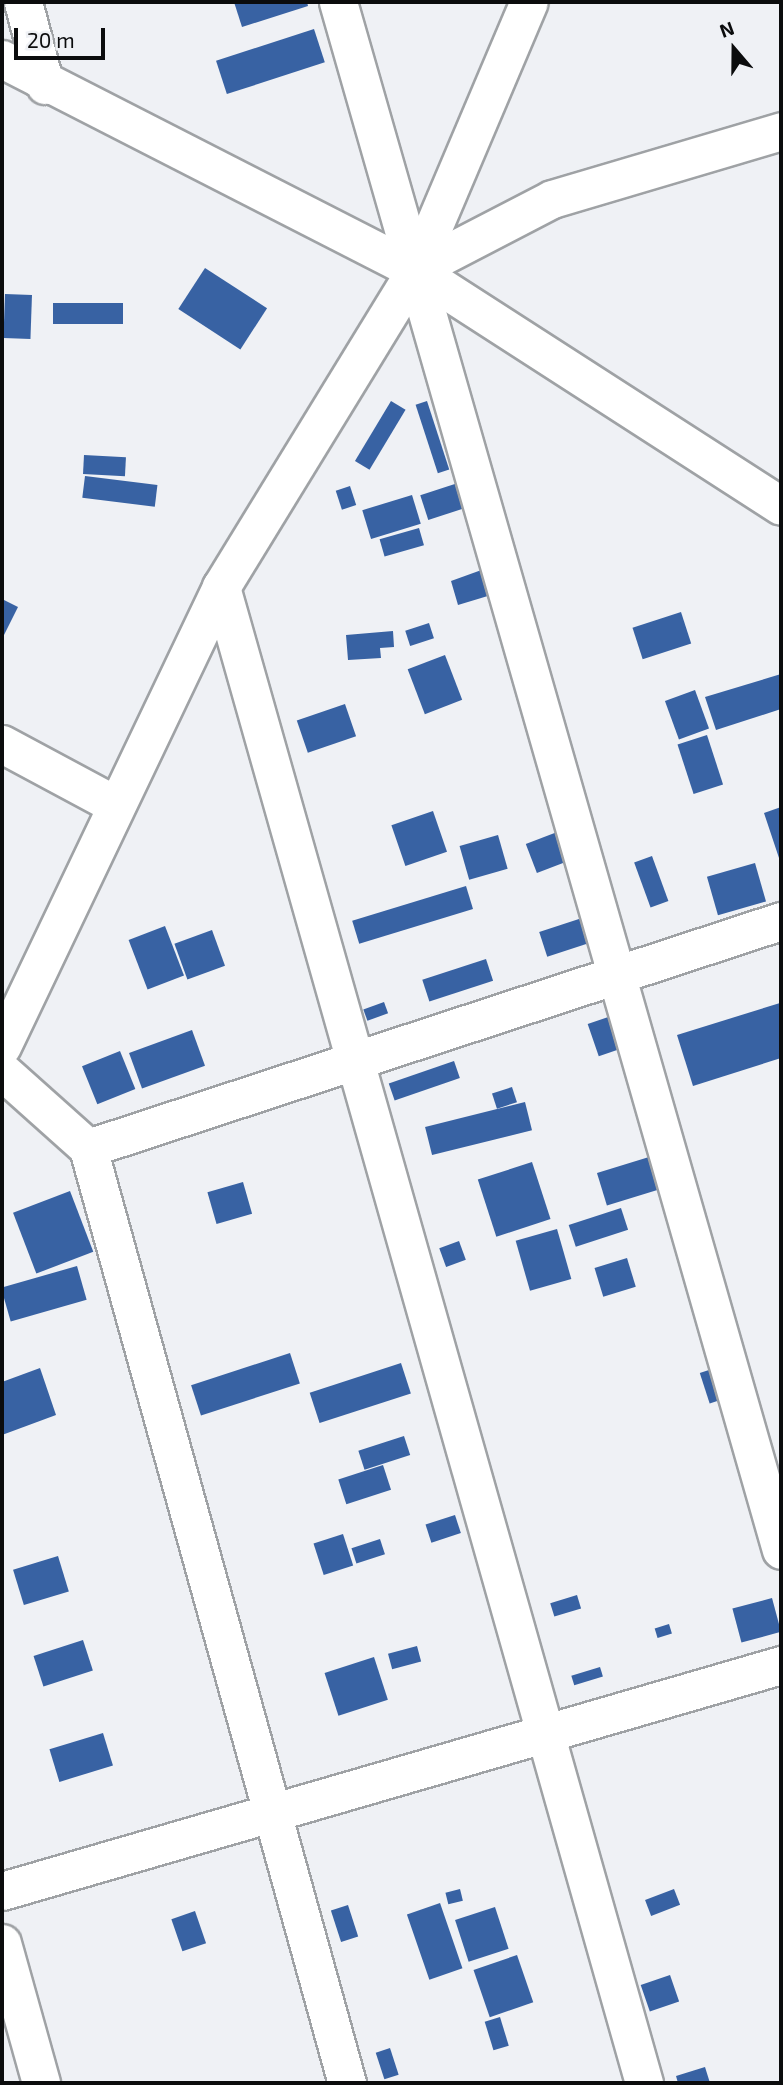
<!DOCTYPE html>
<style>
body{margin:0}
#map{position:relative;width:783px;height:2085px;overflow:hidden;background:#eff1f5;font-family:"Exo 2",sans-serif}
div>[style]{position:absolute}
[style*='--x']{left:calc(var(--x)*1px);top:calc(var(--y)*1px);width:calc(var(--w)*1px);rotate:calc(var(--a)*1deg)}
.building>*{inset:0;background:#3862a3;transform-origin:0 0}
.roads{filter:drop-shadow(2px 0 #9fa2a5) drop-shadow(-2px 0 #9fa2a5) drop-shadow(0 2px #9fa2a5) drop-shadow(0 -2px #9fa2a5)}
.minor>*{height:37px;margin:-18.5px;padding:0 18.5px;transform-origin:18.5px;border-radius:18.5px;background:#fff}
span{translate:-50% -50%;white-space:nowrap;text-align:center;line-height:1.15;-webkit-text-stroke:5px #eff1f5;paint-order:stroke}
.frame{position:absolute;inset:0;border:4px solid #0b0c0d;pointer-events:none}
.north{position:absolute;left:699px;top:14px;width:70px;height:70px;-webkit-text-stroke:5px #eff1f5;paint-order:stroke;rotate:340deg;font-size:19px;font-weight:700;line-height:28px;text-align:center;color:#0b0c0d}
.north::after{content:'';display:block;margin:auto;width:24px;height:32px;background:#0b0c0d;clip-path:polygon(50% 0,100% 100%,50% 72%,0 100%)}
.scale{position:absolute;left:14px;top:28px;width:91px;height:32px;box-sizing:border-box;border:4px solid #0b0c0d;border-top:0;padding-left:9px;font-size:21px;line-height:24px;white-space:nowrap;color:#0b0c0d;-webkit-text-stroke:5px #eff1f5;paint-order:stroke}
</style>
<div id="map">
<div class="building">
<i style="clip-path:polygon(234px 2px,307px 2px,308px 6px,242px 27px)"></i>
<i style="left:314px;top:29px;width:35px;height:103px;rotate:72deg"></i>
<i style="left:205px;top:268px;width:74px;height:49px;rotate:33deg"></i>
<i style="left:5px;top:294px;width:27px;height:44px;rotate:2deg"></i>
<i style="left:53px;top:303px;width:70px;height:21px"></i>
<i style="left:391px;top:401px;width:17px;height:70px;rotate:31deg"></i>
<i style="left:427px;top:401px;width:72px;height:12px;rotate:72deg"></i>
<i style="left:84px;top:455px;width:42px;height:19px;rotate:3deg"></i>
<i style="left:85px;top:476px;width:73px;height:22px;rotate:7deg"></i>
<i style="left:464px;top:481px;width:26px;height:46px;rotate:72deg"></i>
<i style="left:350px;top:486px;width:20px;height:15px;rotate:72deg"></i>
<i style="left:412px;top:495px;width:30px;height:52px;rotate:73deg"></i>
<i style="left:419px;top:528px;width:18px;height:41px;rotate:74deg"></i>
<i style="clip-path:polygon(487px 568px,501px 592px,458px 605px,451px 581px)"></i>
<i style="clip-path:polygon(2px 599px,18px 607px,2px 639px)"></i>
<i style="left:681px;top:612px;width:33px;height:51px;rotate:72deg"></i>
<i style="left:429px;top:623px;width:16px;height:25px;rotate:72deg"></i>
<i style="clip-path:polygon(393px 631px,394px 647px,380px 648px,381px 658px,348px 660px,346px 635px)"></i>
<i style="left:445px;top:655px;width:48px;height:40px;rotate:69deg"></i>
<i style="clip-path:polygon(781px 674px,781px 709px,716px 730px,705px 697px)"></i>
<i style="left:695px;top:690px;width:41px;height:32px;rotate:70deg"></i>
<i style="left:345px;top:704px;width:34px;height:51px;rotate:71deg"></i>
<i style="left:707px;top:735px;width:52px;height:31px;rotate:72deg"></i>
<i style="clip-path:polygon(781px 807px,781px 864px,764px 813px)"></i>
<i style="left:433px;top:811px;width:43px;height:44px;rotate:71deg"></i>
<i style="left:565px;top:829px;width:31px;height:42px;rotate:69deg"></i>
<i style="left:498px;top:835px;width:35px;height:40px;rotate:74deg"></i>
<i style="left:652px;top:856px;width:48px;height:19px;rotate:70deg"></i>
<i style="left:755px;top:863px;width:40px;height:50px;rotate:74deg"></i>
<i style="left:466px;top:886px;width:24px;height:119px;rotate:73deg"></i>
<i style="left:582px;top:918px;width:26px;height:45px;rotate:72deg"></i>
<i style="left:165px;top:926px;width:53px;height:39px;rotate:69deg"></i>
<i style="left:212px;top:930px;width:38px;height:40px;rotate:70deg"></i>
<i style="left:486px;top:959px;width:23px;height:67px;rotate:72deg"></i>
<i style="left:384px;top:1002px;width:12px;height:22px;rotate:70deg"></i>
<i style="clip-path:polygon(780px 1003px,781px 1058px,693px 1086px,677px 1035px)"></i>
<i style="left:617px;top:1014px;width:34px;height:31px;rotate:71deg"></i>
<i style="left:192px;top:1030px;width:38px;height:67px;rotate:70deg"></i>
<i style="left:120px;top:1051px;width:41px;height:41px;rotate:68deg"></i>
<i style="left:454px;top:1061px;width:18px;height:69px;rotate:71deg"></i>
<i style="left:512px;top:1087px;width:16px;height:21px;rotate:72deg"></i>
<i style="left:525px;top:1102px;width:29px;height:103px;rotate:76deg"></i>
<i style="left:662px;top:1153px;width:34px;height:68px;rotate:73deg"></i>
<i style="left:532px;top:1162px;width:60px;height:57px;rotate:72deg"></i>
<i style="left:243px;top:1182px;width:33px;height:37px;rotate:74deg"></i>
<i style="left:70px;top:1191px;width:65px;height:61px;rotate:69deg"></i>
<i style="left:621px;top:1208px;width:23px;height:55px;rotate:72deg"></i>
<i style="left:557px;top:1229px;width:52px;height:43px;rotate:74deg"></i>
<i style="left:459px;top:1241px;width:20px;height:21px;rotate:70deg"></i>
<i style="left:627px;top:1258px;width:30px;height:34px;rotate:73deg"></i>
<i style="left:77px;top:1266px;width:35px;height:79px;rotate:74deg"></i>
<i style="left:290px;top:1353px;width:32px;height:104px;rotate:72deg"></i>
<i style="left:401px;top:1363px;width:32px;height:96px;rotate:72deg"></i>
<i style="clip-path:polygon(40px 1368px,56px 1415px,2px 1435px,2px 1382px)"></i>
<i style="left:715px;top:1368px;width:32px;height:16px;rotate:72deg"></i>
<i style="left:404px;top:1436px;width:20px;height:48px;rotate:72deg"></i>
<i style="left:383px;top:1465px;width:26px;height:47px;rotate:72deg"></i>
<i style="left:455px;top:1515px;width:19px;height:31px;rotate:72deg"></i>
<i style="left:343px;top:1534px;width:33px;height:31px;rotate:72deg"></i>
<i style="left:380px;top:1539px;width:16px;height:30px;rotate:72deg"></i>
<i style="left:58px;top:1556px;width:37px;height:47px;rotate:73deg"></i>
<i style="left:577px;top:1595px;width:14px;height:28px;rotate:73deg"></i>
<i style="left:772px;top:1598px;width:35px;height:41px;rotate:75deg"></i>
<i style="left:669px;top:1624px;width:10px;height:15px;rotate:73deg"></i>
<i style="left:83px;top:1640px;width:32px;height:52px;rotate:72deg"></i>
<i style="left:417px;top:1646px;width:16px;height:30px;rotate:75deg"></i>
<i style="left:374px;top:1657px;width:45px;height:52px;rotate:72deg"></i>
<i style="left:600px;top:1667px;width:10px;height:30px;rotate:73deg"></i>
<i style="left:103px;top:1733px;width:34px;height:56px;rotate:73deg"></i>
<i style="left:460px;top:1889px;width:12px;height:15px;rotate:76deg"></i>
<i style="left:674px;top:1889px;width:17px;height:31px;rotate:69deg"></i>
<i style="left:440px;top:1903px;width:69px;height:35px;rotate:71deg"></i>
<i style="left:348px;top:1905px;width:33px;height:18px;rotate:72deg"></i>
<i style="left:495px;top:1907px;width:44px;height:42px;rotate:72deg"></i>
<i style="left:195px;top:1911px;width:34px;height:25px;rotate:71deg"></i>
<i style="left:517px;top:1955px;width:50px;height:46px;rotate:71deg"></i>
<i style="left:670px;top:1975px;width:28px;height:31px;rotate:71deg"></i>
<i style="left:500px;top:2017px;width:30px;height:16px;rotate:73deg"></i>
<i style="left:390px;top:2048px;width:28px;height:15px;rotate:72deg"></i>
<i style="clip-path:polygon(705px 2067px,710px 2083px,678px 2083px,676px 2076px)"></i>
</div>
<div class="roads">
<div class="minor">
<i style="--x:23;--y:2;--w:86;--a:75.2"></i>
<i style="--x:338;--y:2;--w:1610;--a:74.03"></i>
<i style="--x:2;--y:59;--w:464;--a:27.1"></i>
<i style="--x:415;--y:270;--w:154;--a:-27.4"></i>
<i style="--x:552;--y:199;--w:239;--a:-16.5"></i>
<i style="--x:415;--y:270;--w:435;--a:32.8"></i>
<i style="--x:221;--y:587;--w:1555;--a:74.21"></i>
<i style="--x:2;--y:744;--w:129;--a:28.2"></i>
<i style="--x:2;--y:1046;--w:509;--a:-64.49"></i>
<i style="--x:221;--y:587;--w:372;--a:-58.5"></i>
<i style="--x:415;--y:270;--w:291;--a:-67"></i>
<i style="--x:2;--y:1071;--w:115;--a:41.8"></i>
<i style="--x:88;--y:1148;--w:970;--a:74.52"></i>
<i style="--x:88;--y:1148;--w:729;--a:-18.14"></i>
<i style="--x:2;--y:1891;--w:811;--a:-16.18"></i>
<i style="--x:2;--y:1943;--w:145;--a:74.4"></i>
</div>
</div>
<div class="frame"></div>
<div class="north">N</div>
<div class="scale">20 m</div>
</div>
